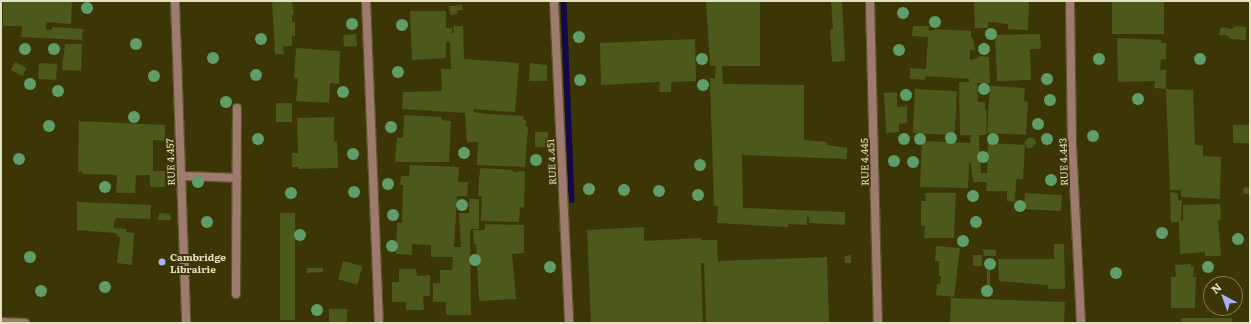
<!DOCTYPE html>
<style>
body{margin:0}
#map{position:relative;width:1251px;height:324px;overflow:hidden;background:#3c3506;font-family:Literata,serif}
div>[style]{position:absolute}
[style*='--x']{left:calc(var(--x)*1px);top:calc(var(--y)*1px);width:calc(var(--w)*1px);rotate:calc(var(--a)*1deg)}
.stream>*{height:5.5px;margin:-2.75px;padding:0 2.75px;transform-origin:2.75px;border-radius:2.75px;background:#140848}
.building>*{inset:0;background:#4c591b;transform-origin:0 0}
.round{border-radius:50%}
.roads{filter:drop-shadow(1px 0 #5a5428) drop-shadow(-1px 0 #5a5428) drop-shadow(0 1px #5a5428) drop-shadow(0 -1px #5a5428)}
.service>*{height:8px;margin:-4px;padding:0 4px;transform-origin:4px;border-radius:4px;background:#9f7b6f}
.minor>*{height:8px;margin:-4px;padding:0 4px;transform-origin:4px;border-radius:4px;background:#9f7b6f}
.trees>*{width:12px;height:12px;margin:-6px;border-radius:50%;background:#5f9e68}
.dots>*{width:11px;height:11px;translate:-50% -50%;box-sizing:border-box;border:2px solid #3c3506;border-radius:50%}
span{translate:-50% -50%;white-space:nowrap;text-align:center;line-height:1.15;-webkit-text-stroke:4px #3c3506;paint-order:stroke}
.street-label{font-size:10px;color:#e4e0c2}
.poi-label{font-size:10px;color:#e4e0c2;font-weight:700}
.left{translate:0 -50%;text-align:left}
.frame{position:absolute;inset:0;border:2px solid #e4e0c2;pointer-events:none}
.north{position:absolute;left:1203px;top:276px;width:40px;height:40px;box-sizing:border-box;background:#3c3506;border:1px solid #7f7951;border-radius:50%;rotate:319deg;font-size:11px;font-weight:700;line-height:16px;text-align:center;color:#e4e0c2}
.north::after{content:'';display:block;margin:auto;width:14px;height:18px;background:#aab0fb;clip-path:polygon(50% 0,100% 100%,50% 72%,0 100%)}
</style>
<div id="map">
<div class="stream">
<i style="--x:564;--y:1;--w:199;--a:87.7"></i>
</div>
<div class="building">
<i style="clip-path:polygon(3px 1px,72px 1px,71px 24px,46px 22px,46px 29px,52px 30px,52px 27px,83px 29px,82px 40px,21px 37px,22px 26px,3px 26px)"></i>
<i style="clip-path:polygon(272px 1px,292px 1px,294px 15px,292px 15px,292px 22px,295px 22px,295px 36px,292px 36px,292px 46px,283px 46px,284px 54px,275px 54px)"></i>
<i style="clip-path:polygon(706px 1px,760px 1px,760px 66px,722px 66px,723px 84px,804px 85px,804px 140px,827px 142px,827px 145px,847px 148px,847px 159px,742px 155px,743px 208px,845px 212px,845px 225px,809px 223px,809px 217px,807px 217px,807px 225px,788px 224px,788px 227px,717px 223px,718px 206px,714px 206px,710px 78px,715px 78px,716px 66px,710px 66px)"></i>
<i style="clip-path:polygon(831px 1px,842px 1px,845px 61px,832px 62px,830px 29px,833px 29px)"></i>
<i style="clip-path:polygon(974px 1px,1029px 1px,1028px 30px,1008px 29px,1008px 24px,988px 22px,988px 28px,975px 28px)"></i>
<i style="left:1112px;top:1px;width:52px;height:33px"></i>
<i style="clip-path:polygon(462px 5px,463px 10px,457px 10px,457px 14px,450px 15px,449px 6px)"></i>
<i style="clip-path:polygon(410px 11px,446px 11px,446px 28px,452px 28px,452px 33px,454px 33px,453px 26px,463px 26px,464px 59px,519px 63px,515px 112px,473px 109px,474px 112px,487px 114px,524px 116px,523px 120px,526px 120px,526px 127px,528px 127px,525px 167px,477px 165px,478px 142px,467px 142px,465px 113px,402px 109px,403px 92px,442px 91px,441px 69px,451px 69px,450px 42px,446px 42px,446px 58px,412px 60px)"></i>
<i style="clip-path:polygon(913px 26px,929px 26px,928px 30px,935px 30px,935px 29px,971px 31px,971px 38px,973px 38px,975px 50px,970px 50px,970px 60px,976px 59px,980px 56px,989px 57px,990px 83px,977px 83px,978px 102px,985px 102px,985px 110px,987px 110px,986px 135px,979px 135px,981px 173px,987px 173px,988px 143px,1025px 145px,1023px 179px,1016px 179px,1015px 202px,1007px 201px,1007px 191px,986px 191px,987px 182px,973px 182px,971px 163px,969px 163px,968px 188px,920px 187px,922px 141px,970px 143px,971px 135px,960px 135px,959px 82px,969px 82px,969px 79px,926px 76px,925px 80px,910px 79px,910px 68px,926px 69px,928px 37px,912px 36px)"></i>
<i style="clip-path:polygon(1235px 26px,1246px 27px,1246px 40px,1231px 39px,1226px 35px,1219px 35px,1221px 27px,1232px 29px)"></i>
<i style="left:356px;top:34px;width:12px;height:13px;rotate:85deg"></i>
<i style="clip-path:polygon(1040px 34px,1041px 49px,1030px 49px,1031px 80px,997px 81px,995px 35px)"></i>
<i style="clip-path:polygon(1117px 38px,1161px 40px,1161px 43px,1166px 43px,1166px 60px,1161px 59px,1160px 70px,1166px 70px,1166px 89px,1154px 88px,1155px 81px,1118px 82px)"></i>
<i style="clip-path:polygon(695px 39px,696px 81px,671px 82px,671px 92px,659px 92px,660px 82px,601px 85px,600px 43px)"></i>
<i style="clip-path:polygon(65px 44px,82px 44px,81px 71px,62px 70px)"></i>
<i style="clip-path:polygon(296px 48px,340px 51px,339px 84px,330px 83px,329px 103px,296px 101px,298px 78px,294px 78px)"></i>
<i style="left:15px;top:62px;width:13px;height:9px;rotate:27deg"></i>
<i style="left:39px;top:63px;width:18px;height:16px;rotate:3deg"></i>
<i style="clip-path:polygon(530px 63px,547px 65px,547px 81px,529px 81px)"></i>
<i style="clip-path:polygon(990px 86px,1025px 88px,1024px 101px,1028px 102px,1026px 135px,987px 133px)"></i>
<i style="left:915px;top:89px;width:42px;height:44px;rotate:3deg"></i>
<i style="clip-path:polygon(1166px 89px,1193px 90px,1195px 145px,1203px 146px,1203px 156px,1221px 157px,1220px 199px,1181px 197px,1181px 190px,1170px 190px)"></i>
<i style="clip-path:polygon(897px 92px,897px 107px,907px 106px,907px 123px,899px 124px,899px 132px,886px 133px,884px 93px)"></i>
<i style="left:276px;top:103px;width:16px;height:19px"></i>
<i style="clip-path:polygon(404px 115px,442px 117px,442px 120px,451px 121px,449px 162px,395px 162px,397px 138px,403px 138px)"></i>
<i style="clip-path:polygon(334px 117px,334px 141px,337px 141px,338px 168px,298px 169px,298px 167px,292px 167px,292px 153px,298px 153px,297px 118px)"></i>
<i style="clip-path:polygon(79px 121px,165px 125px,165px 141px,153px 140px,153px 171px,165px 171px,165px 187px,150px 187px,150px 175px,136px 175px,135px 193px,116px 193px,117px 175px,82px 174px,82px 171px,78px 172px)"></i>
<i style="left:1250px;top:125px;width:18px;height:17px;rotate:90deg"></i>
<i style="left:535px;top:132px;width:13px;height:15px"></i>
<i style="clip-path:polygon(1028px 138px,1034px 138px,1036px 143px,1032px 148px,1027px 148px,1024px 143px)"></i>
<i style="clip-path:polygon(410px 165px,459px 167px,458px 182px,468px 182px,467px 196px,457px 196px,454px 247px,461px 247px,459px 213px,469px 213px,469px 199px,479px 199px,479px 229px,470px 229px,471px 315px,446px 315px,446px 302px,433px 302px,433px 283px,440px 283px,440px 270px,452px 270px,453px 257px,431px 257px,431px 245px,412px 244px,412px 255px,396px 254px,397px 223px,402px 223px,403px 185px,400px 185px,401px 176px,409px 176px)"></i>
<i style="clip-path:polygon(480px 168px,513px 170px,513px 172px,525px 171px,524px 208px,520px 207px,519px 222px,481px 221px,482px 196px,478px 196px)"></i>
<i class="round" style="left:1242.5px;top:186.5px;width:7px;height:7px"></i>
<i style="clip-path:polygon(1170px 192px,1178px 193px,1178px 200px,1182px 201px,1181px 221px,1183px 221px,1183px 205px,1220px 204px,1221px 220px,1218px 221px,1221px 256px,1205px 256px,1205px 252px,1180px 254px,1179px 222px,1171px 222px)"></i>
<i style="clip-path:polygon(925px 193px,956px 193px,954px 238px,924px 238px,925px 226px,921px 226px,921px 201px,926px 201px)"></i>
<i style="left:1025px;top:193px;width:37px;height:16px;rotate:3deg"></i>
<i style="clip-path:polygon(77px 202px,151px 205px,150px 219px,116px 218px,114px 223px,114px 228px,126px 229px,126px 232px,134px 233px,132px 265px,117px 263px,120px 238px,115px 233px,77px 230px)"></i>
<i style="clip-path:polygon(159px 213px,170px 214px,171px 220px,158px 220px)"></i>
<i style="left:280px;top:213px;width:15px;height:107px"></i>
<i style="clip-path:polygon(485px 224px,524px 225px,524px 253px,512px 254px,516px 299px,479px 301px,476px 244px,474px 244px,473px 230px,485px 230px)"></i>
<i style="clip-path:polygon(644px 227px,644px 241px,701px 238px,701px 240px,717px 240px,718px 261px,827px 257px,829px 323px,706px 323px,704px 263px,701px 263px,703px 323px,591px 323px,587px 230px)"></i>
<i style="clip-path:polygon(1054px 244px,1064px 244px,1065px 289px,1048px 289px,1048px 285px,999px 281px,998px 259px,1054px 259px)"></i>
<i style="clip-path:polygon(936px 246px,960px 248px,954px 297px,936px 295px,937px 284px,940px 284px,941px 276px,939px 276px,939px 261px,935px 261px)"></i>
<i style="clip-path:polygon(983px 249px,996px 250px,996px 256px,984px 256px)"></i>
<i style="clip-path:polygon(851px 255px,851px 263px,845px 263px,844px 256px)"></i>
<i style="left:973px;top:255px;width:9px;height:11px"></i>
<i style="left:343px;top:261px;width:20px;height:19px;rotate:15deg"></i>
<i style="clip-path:polygon(1191px 264px,1191px 267px,1194px 267px,1193px 277px,1196px 277px,1195px 308px,1171px 308px,1171px 277px,1176px 277px,1175px 265px)"></i>
<i style="clip-path:polygon(307px 268px,323px 268px,323px 272px,306px 273px)"></i>
<i style="clip-path:polygon(399px 269px,416px 269px,417px 276px,430px 275px,430px 296px,423px 296px,424px 310px,406px 310px,406px 302px,392px 302px,392px 282px,399px 282px)"></i>
<i style="left:987px;top:270px;width:3px;height:16px"></i>
<i style="left:951px;top:298px;width:114px;height:25px;rotate:2deg"></i>
<i style="left:329px;top:309px;width:18px;height:13px"></i>
<i style="left:1181px;top:318px;width:51px;height:5px"></i>
</div>
<div class="roads">
<div class="service">
<i style="--x:181;--y:176;--w:56;--a:2"></i>
<i style="--x:236;--y:294;--w:186;--a:-89.7"></i>
</div>
<div class="minor">
<i style="--x:175;--y:1;--w:322;--a:88"></i>
<i style="--x:366;--y:1;--w:322;--a:87.7"></i>
<i style="--x:554;--y:1;--w:322;--a:87.3"></i>
<i style="--x:870;--y:1;--w:322;--a:88.6"></i>
<i style="--x:1070;--y:1;--w:144;--a:89.2"></i>
<i style="--x:1072;--y:145;--w:178;--a:87.1"></i>
<i style="--x:1;--y:322;--w:24;--a:2"></i>
</div>
</div>
<div class="trees">
<i style="left:87px;top:8px"></i>
<i style="left:903px;top:13px"></i>
<i style="left:935px;top:22px"></i>
<i style="left:352px;top:24px"></i>
<i style="left:402px;top:25px"></i>
<i style="left:991px;top:34px"></i>
<i style="left:579px;top:37px"></i>
<i style="left:261px;top:39px"></i>
<i style="left:136px;top:44px"></i>
<i style="left:25px;top:49px"></i>
<i style="left:54px;top:49px"></i>
<i style="left:984px;top:49px"></i>
<i style="left:899px;top:50px"></i>
<i style="left:213px;top:58px"></i>
<i style="left:702px;top:59px"></i>
<i style="left:1099px;top:59px"></i>
<i style="left:1200px;top:59px"></i>
<i style="left:398px;top:72px"></i>
<i style="left:256px;top:75px"></i>
<i style="left:154px;top:76px"></i>
<i style="left:1047px;top:79px"></i>
<i style="left:580px;top:80px"></i>
<i style="left:30px;top:84px"></i>
<i style="left:703px;top:85px"></i>
<i style="left:984px;top:89px"></i>
<i style="left:58px;top:91px"></i>
<i style="left:343px;top:92px"></i>
<i style="left:906px;top:95px"></i>
<i style="left:1138px;top:99px"></i>
<i style="left:1050px;top:100px"></i>
<i style="left:226px;top:102px"></i>
<i style="left:134px;top:117px"></i>
<i style="left:1038px;top:124px"></i>
<i style="left:49px;top:126px"></i>
<i style="left:391px;top:127px"></i>
<i style="left:1093px;top:136px"></i>
<i style="left:951px;top:138px"></i>
<i style="left:258px;top:139px"></i>
<i style="left:904px;top:139px"></i>
<i style="left:920px;top:139px"></i>
<i style="left:993px;top:139px"></i>
<i style="left:1047px;top:139px"></i>
<i style="left:464px;top:153px"></i>
<i style="left:353px;top:154px"></i>
<i style="left:983px;top:157px"></i>
<i style="left:19px;top:159px"></i>
<i style="left:536px;top:160px"></i>
<i style="left:894px;top:161px"></i>
<i style="left:913px;top:162px"></i>
<i style="left:700px;top:165px"></i>
<i style="left:1051px;top:180px"></i>
<i style="left:198px;top:182px"></i>
<i style="left:388px;top:184px"></i>
<i style="left:105px;top:187px"></i>
<i style="left:589px;top:189px"></i>
<i style="left:624px;top:190px"></i>
<i style="left:659px;top:191px"></i>
<i style="left:354px;top:192px"></i>
<i style="left:291px;top:193px"></i>
<i style="left:698px;top:195px"></i>
<i style="left:973px;top:196px"></i>
<i style="left:462px;top:205px"></i>
<i style="left:1020px;top:206px"></i>
<i style="left:393px;top:215px"></i>
<i style="left:207px;top:222px"></i>
<i style="left:976px;top:222px"></i>
<i style="left:1162px;top:233px"></i>
<i style="left:300px;top:235px"></i>
<i style="left:1238px;top:239px"></i>
<i style="left:963px;top:241px"></i>
<i style="left:392px;top:246px"></i>
<i style="left:30px;top:257px"></i>
<i style="left:475px;top:260px"></i>
<i style="left:990px;top:264px"></i>
<i style="left:550px;top:267px"></i>
<i style="left:1208px;top:267px"></i>
<i style="left:1116px;top:273px"></i>
<i style="left:105px;top:287px"></i>
<i style="left:41px;top:291px"></i>
<i style="left:987px;top:291px"></i>
<i style="left:317px;top:310px"></i>
</div>
<div class="dots">
<i style="left:162px;top:262px;background:#aab0fb"></i>
</div>
<div class="street-label">
<span style="left:170px;top:162px;rotate:-92deg">RUE 4.457</span>
<span style="left:551px;top:162px;rotate:-93deg">RUE 4.451</span>
<span style="left:864px;top:162px;rotate:-91deg">RUE 4.445</span>
<span style="left:1063px;top:162px;rotate:-92deg">RUE 4.443</span>
</div>
<div class="poi-label">
<span class="left" style="left:170px;top:262px">Cambridge<br>Librairie</span>
</div>
<div class="frame"></div>
<div class="north">N</div>
</div>
